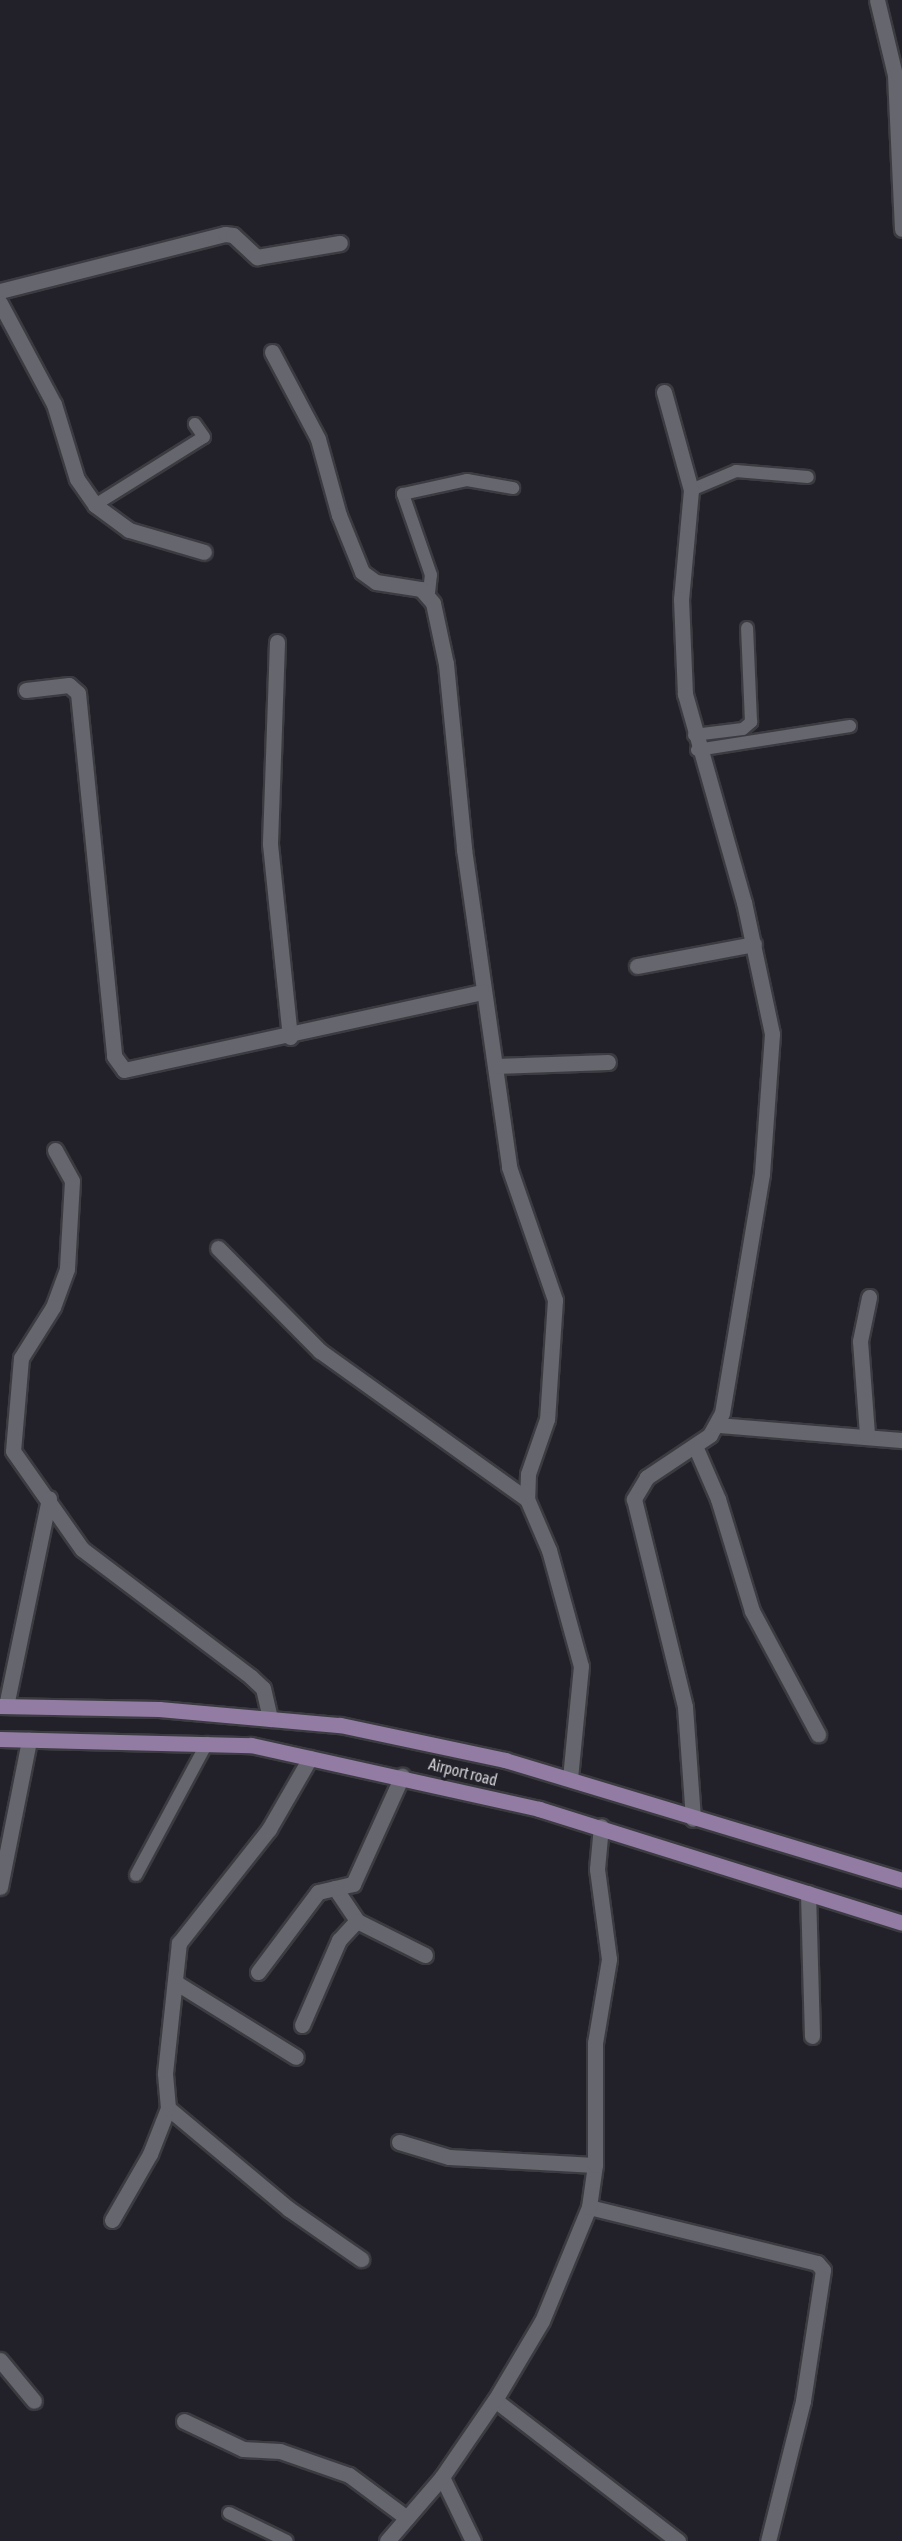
<!DOCTYPE html>
<style>
body{margin:0}
#map{position:relative;width:902px;height:2541px;overflow:hidden;background:#222129;font-family:"Asap Condensed",sans-serif}
div>[style]{position:absolute}
[style*='--x']{left:calc(var(--x)*1px);top:calc(var(--y)*1px);width:calc(var(--w)*1px);rotate:calc(var(--a)*1deg)}
.roads{filter:drop-shadow(2px 0 #3b3b41) drop-shadow(-2px 0 #3b3b41) drop-shadow(0 2px #3b3b41) drop-shadow(0 -2px #3b3b41)}
.service>*{height:12px;margin:-6px;padding:0 6px;transform-origin:6px;border-radius:6px;background:#66666f}
.minor>*{height:15px;margin:-7.5px;padding:0 7.5px;transform-origin:7.5px;border-radius:7.5px;background:#66666f}
.primary>*{height:15px;margin:-7.5px;padding:0 7.5px;transform-origin:7.5px;border-radius:7.5px;background:#927ca3}
span{translate:-50% -50%;white-space:nowrap;text-align:center;line-height:1.15;-webkit-text-stroke:6px #222129;paint-order:stroke}
.street-label{font-size:16px;color:#d2d2d7}
</style>
<div id="map">
<div class="roads">
<div class="service">
<i style="--x:691;--y:490;--w:49;--a:-22.9"></i>
<i style="--x:736;--y:471;--w:72;--a:4.8"></i>
<i style="--x:95;--y:505;--w:128;--a:-32"></i>
<i style="--x:204;--y:437;--w:16;--a:-125"></i>
<i style="--x:429;--y:593;--w:18;--a:-84"></i>
<i style="--x:431;--y:575;--w:86;--a:-109.1"></i>
<i style="--x:403;--y:494;--w:66;--a:-12.3"></i>
<i style="--x:467;--y:480;--w:47;--a:9.9"></i>
<i style="--x:694;--y:735;--w:49;--a:-7"></i>
<i style="--x:743;--y:729;--w:11;--a:-41"></i>
<i style="--x:751;--y:722;--w:94;--a:-92.4"></i>
<i style="--x:697;--y:750;--w:155;--a:-8.9"></i>
<i style="--x:136;--y:1875;--w:150;--a:-61.7"></i>
<i style="--x:229;--y:2513;--w:64;--a:25.8"></i>
</div>
<div class="minor">
<i style="--x:877;--y:0;--w:77;--a:76.5"></i>
<i style="--x:895;--y:75;--w:154;--a:87.4"></i>
<i style="--x:0;--y:291;--w:232;--a:-14.2"></i>
<i style="--x:225;--y:234;--w:8;--a:7"></i>
<i style="--x:233;--y:235;--w:33;--a:43"></i>
<i style="--x:257;--y:257;--w:84;--a:-9.6"></i>
<i style="--x:0;--y:303;--w:115;--a:61.9"></i>
<i style="--x:54;--y:404;--w:78;--a:73"></i>
<i style="--x:77;--y:479;--w:32;--a:55"></i>
<i style="--x:95;--y:505;--w:42;--a:36.3"></i>
<i style="--x:129;--y:530;--w:78;--a:16.3"></i>
<i style="--x:272;--y:352;--w:98;--a:62.1"></i>
<i style="--x:318;--y:439;--w:79;--a:74.6"></i>
<i style="--x:339;--y:515;--w:61;--a:68"></i>
<i style="--x:362;--y:572;--w:17;--a:36"></i>
<i style="--x:376;--y:582;--w:46;--a:8.8"></i>
<i style="--x:421;--y:589;--w:18;--a:49"></i>
<i style="--x:433;--y:603;--w:62;--a:78"></i>
<i style="--x:446;--y:664;--w:186;--a:84.4"></i>
<i style="--x:464;--y:849;--w:321;--a:81.9"></i>
<i style="--x:509;--y:1167;--w:141;--a:70.9"></i>
<i style="--x:555;--y:1300;--w:119;--a:93.8"></i>
<i style="--x:547;--y:1419;--w:58;--a:109.1"></i>
<i style="--x:528;--y:1474;--w:25;--a:92"></i>
<i style="--x:527;--y:1499;--w:56;--a:66.7"></i>
<i style="--x:549;--y:1550;--w:120;--a:74.6"></i>
<i style="--x:581;--y:1666;--w:113;--a:95.6"></i>
<i style="--x:664;--y:392;--w:102;--a:74.6"></i>
<i style="--x:691;--y:490;--w:109;--a:95.2"></i>
<i style="--x:681;--y:599;--w:95;--a:87.6"></i>
<i style="--x:685;--y:694;--w:216;--a:74.2"></i>
<i style="--x:744;--y:902;--w:135;--a:78"></i>
<i style="--x:772;--y:1034;--w:140;--a:94.1"></i>
<i style="--x:762;--y:1174;--w:242;--a:99.5"></i>
<i style="--x:722;--y:1413;--w:25;--a:119"></i>
<i style="--x:710;--y:1435;--w:76;--a:146.3"></i>
<i style="--x:647;--y:1477;--w:26;--a:121"></i>
<i style="--x:634;--y:1499;--w:214;--a:76.2"></i>
<i style="--x:685;--y:1707;--w:112;--a:85.9"></i>
<i style="--x:277;--y:642;--w:202;--a:92"></i>
<i style="--x:270;--y:844;--w:194;--a:84.1"></i>
<i style="--x:26;--y:690;--w:43;--a:-6.6"></i>
<i style="--x:69;--y:685;--w:12;--a:42"></i>
<i style="--x:78;--y:693;--w:365;--a:84.3"></i>
<i style="--x:114;--y:1056;--w:17;--a:54"></i>
<i style="--x:124;--y:1070;--w:367;--a:-12.3"></i>
<i style="--x:637;--y:966;--w:119;--a:-10.6"></i>
<i style="--x:495;--y:1066;--w:113;--a:-2"></i>
<i style="--x:55;--y:1150;--w:35;--a:61"></i>
<i style="--x:72;--y:1181;--w:88;--a:93.3"></i>
<i style="--x:67;--y:1269;--w:40;--a:110.2"></i>
<i style="--x:53;--y:1307;--w:60;--a:122.1"></i>
<i style="--x:21;--y:1358;--w:93;--a:94.9"></i>
<i style="--x:13;--y:1451;--w:120;--a:54.9"></i>
<i style="--x:82;--y:1549;--w:212;--a:37.1"></i>
<i style="--x:251;--y:1677;--w:16;--a:43"></i>
<i style="--x:263;--y:1688;--w:32;--a:77"></i>
<i style="--x:218;--y:1248;--w:145;--a:45.3"></i>
<i style="--x:320;--y:1351;--w:254;--a:35.6"></i>
<i style="--x:718;--y:1425;--w:185;--a:4.7"></i>
<i style="--x:867;--y:1434;--w:93;--a:-94.3"></i>
<i style="--x:860;--y:1341;--w:45;--a:-78.4"></i>
<i style="--x:695;--y:1446;--w:58;--a:66.5"></i>
<i style="--x:718;--y:1499;--w:117;--a:73.1"></i>
<i style="--x:752;--y:1611;--w:140;--a:61.8"></i>
<i style="--x:6;--y:1706;--w:212;--a:-78.3"></i>
<i style="--x:0;--y:1887;--w:150;--a:-78.8"></i>
<i style="--x:335;--y:1888;--w:40;--a:56"></i>
<i style="--x:357;--y:1921;--w:76;--a:26.6"></i>
<i style="--x:808;--y:1893;--w:143;--a:88.4"></i>
<i style="--x:258;--y:1972;--w:100;--a:-53.1"></i>
<i style="--x:318;--y:1892;--w:36;--a:-13"></i>
<i style="--x:353;--y:1884;--w:119;--a:-65.6"></i>
<i style="--x:175;--y:1982;--w:142;--a:31.8"></i>
<i style="--x:302;--y:2025;--w:93;--a:-66.5"></i>
<i style="--x:339;--y:1940;--w:26;--a:-47"></i>
<i style="--x:168;--y:2108;--w:158;--a:39.9"></i>
<i style="--x:289;--y:2209;--w:88;--a:34.8"></i>
<i style="--x:399;--y:2142;--w:52;--a:16.7"></i>
<i style="--x:449;--y:2157;--w:146;--a:3.1"></i>
<i style="--x:589;--y:2207;--w:235;--a:13.8"></i>
<i style="--x:817;--y:2263;--w:9;--a:49"></i>
<i style="--x:823;--y:2270;--w:133;--a:98.7"></i>
<i style="--x:803;--y:2401;--w:144;--a:104"></i>
<i style="--x:112;--y:2220;--w:76;--a:-60.1"></i>
<i style="--x:150;--y:2154;--w:49;--a:-68.6"></i>
<i style="--x:168;--y:2108;--w:35;--a:-95"></i>
<i style="--x:165;--y:2073;--w:131;--a:-83.9"></i>
<i style="--x:179;--y:1943;--w:145;--a:-51.7"></i>
<i style="--x:269;--y:1829;--w:82;--a:-60"></i>
<i style="--x:0;--y:2360;--w:53;--a:50.3"></i>
<i style="--x:495;--y:2400;--w:231;--a:37.6"></i>
<i style="--x:184;--y:2421;--w:65;--a:25.4"></i>
<i style="--x:243;--y:2449;--w:37;--a:3"></i>
<i style="--x:280;--y:2451;--w:73;--a:19.2"></i>
<i style="--x:349;--y:2475;--w:72;--a:36.6"></i>
<i style="--x:442;--y:2477;--w:71;--a:64.2"></i>
<i style="--x:387;--y:2541;--w:84;--a:-49.3"></i>
<i style="--x:442;--y:2477;--w:93;--a:-55.5"></i>
<i style="--x:495;--y:2400;--w:92;--a:-59.3"></i>
<i style="--x:542;--y:2321;--w:123;--a:-67.6"></i>
<i style="--x:589;--y:2207;--w:42;--a:-81.9"></i>
<i style="--x:595;--y:2165;--w:122;--a:-90"></i>
<i style="--x:595;--y:2043;--w:85;--a:-80.5"></i>
<i style="--x:609;--y:1959;--w:91;--a:-97.6"></i>
<i style="--x:597;--y:1869;--w:43;--a:-84.7"></i>
</div>
<div class="primary">
<i style="--x:0;--y:1706;--w:159;--a:1.1"></i>
<i style="--x:159;--y:1709;--w:182;--a:5.1"></i>
<i style="--x:340;--y:1725;--w:169;--a:12"></i>
<i style="--x:505;--y:1760;--w:415;--a:16.8"></i>
<i style="--x:0;--y:1739;--w:251;--a:1.4"></i>
<i style="--x:251;--y:1745;--w:295;--a:12.5"></i>
<i style="--x:539;--y:1809;--w:380;--a:17.4"></i>
</div>
</div>
<div class="street-label">
<span style="left:463px;top:1772px;rotate:14deg">Airport road</span>
</div>
</div>
